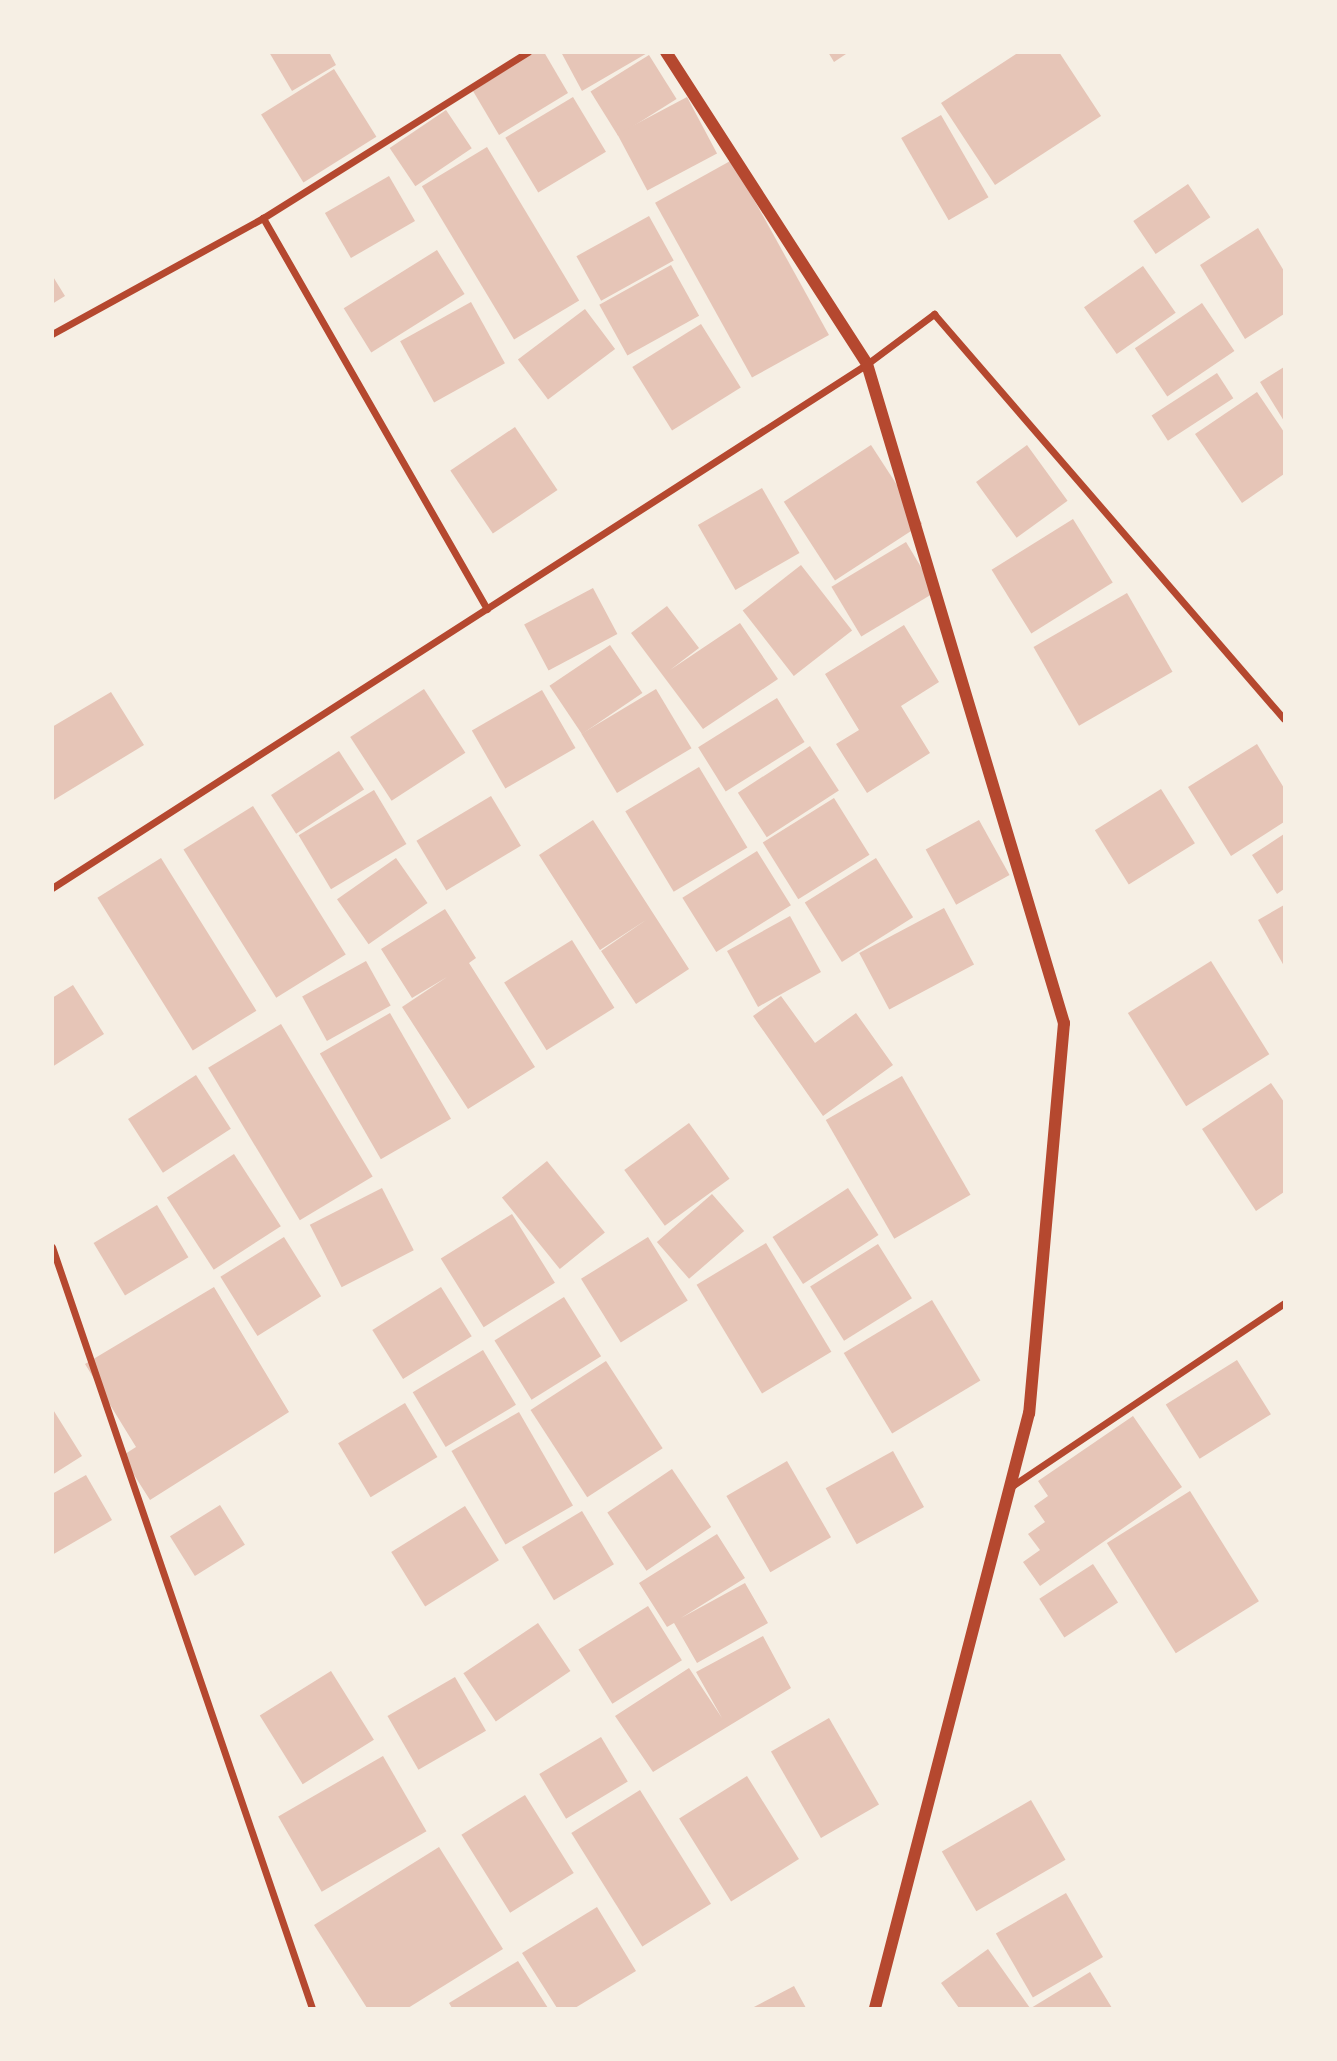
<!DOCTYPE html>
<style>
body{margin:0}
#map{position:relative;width:1337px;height:2061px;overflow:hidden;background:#f6efe4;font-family:Cabin,sans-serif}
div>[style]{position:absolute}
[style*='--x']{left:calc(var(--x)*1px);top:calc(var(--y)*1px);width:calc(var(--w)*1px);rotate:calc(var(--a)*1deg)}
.building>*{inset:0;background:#e6c5b7;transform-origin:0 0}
.minor>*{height:7px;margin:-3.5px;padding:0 3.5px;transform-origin:3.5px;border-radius:3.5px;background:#b5482f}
.tertiary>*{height:12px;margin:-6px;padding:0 6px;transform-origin:6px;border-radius:6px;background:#b5482f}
span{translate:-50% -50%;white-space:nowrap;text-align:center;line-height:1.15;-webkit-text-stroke:7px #f6efe4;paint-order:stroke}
.frame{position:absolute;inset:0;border:54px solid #f6efe4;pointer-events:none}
</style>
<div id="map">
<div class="building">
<i style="clip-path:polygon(269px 52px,329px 52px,336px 65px,292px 91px)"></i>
<i style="clip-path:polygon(534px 52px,544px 52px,568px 93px,499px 135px,473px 91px)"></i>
<i style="clip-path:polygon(561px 52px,649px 52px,582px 91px)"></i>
<i style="clip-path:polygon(828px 52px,849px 52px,834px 62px)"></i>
<i style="clip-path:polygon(1019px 52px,1059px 52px,1101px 116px,995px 185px,941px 103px)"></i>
<i style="left:649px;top:55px;width:52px;height:69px;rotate:58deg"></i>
<i style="left:334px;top:69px;width:80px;height:86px;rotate:58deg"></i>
<i style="left:573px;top:97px;width:64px;height:79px;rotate:59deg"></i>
<i style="left:687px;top:97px;width:64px;height:79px;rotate:62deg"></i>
<i style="left:446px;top:110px;width:46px;height:68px;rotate:56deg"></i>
<i style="left:941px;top:115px;width:95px;height:46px;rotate:60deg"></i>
<i style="left:487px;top:147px;width:179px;height:76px;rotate:59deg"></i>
<i style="left:732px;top:160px;width:200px;height:88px;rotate:61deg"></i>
<i style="left:389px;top:176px;width:52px;height:74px;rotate:60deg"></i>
<i style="left:1188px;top:184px;width:40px;height:66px;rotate:56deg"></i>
<i style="left:649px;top:216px;width:51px;height:83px;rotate:61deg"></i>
<i style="clip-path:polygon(1258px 228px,1284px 271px,1284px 314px,1245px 339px,1200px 265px)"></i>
<i style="left:437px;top:250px;width:52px;height:110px;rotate:58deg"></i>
<i style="left:671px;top:265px;width:58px;height:82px;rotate:61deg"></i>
<i style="left:1143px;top:266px;width:57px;height:72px;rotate:55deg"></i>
<i style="clip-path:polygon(52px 275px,65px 296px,52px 304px)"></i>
<i style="left:471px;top:302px;width:70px;height:81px;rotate:61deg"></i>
<i style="left:1202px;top:303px;width:58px;height:81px;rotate:56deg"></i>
<i style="left:585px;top:309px;width:50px;height:84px;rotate:53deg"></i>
<i style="left:701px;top:324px;width:75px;height:81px;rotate:58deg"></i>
<i style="clip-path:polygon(1284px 367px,1284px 421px,1260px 382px)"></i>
<i style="left:1217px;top:373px;width:30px;height:78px;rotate:57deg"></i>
<i style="clip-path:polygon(1257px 392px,1284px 432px,1284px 474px,1242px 503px,1195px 434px)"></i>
<i style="left:515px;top:427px;width:76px;height:78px;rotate:56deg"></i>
<i style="left:871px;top:445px;width:94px;height:104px;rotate:57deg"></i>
<i style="left:1027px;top:445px;width:69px;height:63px;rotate:54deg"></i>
<i style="left:762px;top:488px;width:75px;height:74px;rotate:60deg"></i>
<i style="left:1073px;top:519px;width:75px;height:96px;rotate:58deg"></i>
<i style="left:906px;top:542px;width:58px;height:87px;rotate:59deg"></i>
<i style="left:801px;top:565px;width:83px;height:74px;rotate:52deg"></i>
<i style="left:593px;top:588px;width:52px;height:78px;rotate:62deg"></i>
<i style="left:1127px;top:593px;width:91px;height:108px;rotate:60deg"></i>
<i style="clip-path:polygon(667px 606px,699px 648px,670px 670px,740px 623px,778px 679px,703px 729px,631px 633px)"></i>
<i style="clip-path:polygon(904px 625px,939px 682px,901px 706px,930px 753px,867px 793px,836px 744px,859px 730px,825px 674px)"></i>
<i style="left:610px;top:645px;width:58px;height:73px;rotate:56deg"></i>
<i style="left:424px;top:689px;width:76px;height:88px;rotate:57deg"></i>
<i style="left:656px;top:689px;width:69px;height:87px;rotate:59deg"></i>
<i style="left:542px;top:690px;width:67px;height:81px;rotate:60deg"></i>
<i style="clip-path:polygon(111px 692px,144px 745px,52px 801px,52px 727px)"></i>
<i style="left:777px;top:698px;width:52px;height:93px;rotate:58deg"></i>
<i style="clip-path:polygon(1257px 744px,1284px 788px,1284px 822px,1231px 856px,1188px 787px)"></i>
<i style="left:810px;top:746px;width:53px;height:86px;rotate:57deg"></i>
<i style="left:339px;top:751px;width:46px;height:81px;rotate:57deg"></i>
<i style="left:699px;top:767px;width:94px;height:86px;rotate:59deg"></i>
<i style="left:1161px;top:789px;width:64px;height:78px;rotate:58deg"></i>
<i style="left:374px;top:790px;width:63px;height:88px;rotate:59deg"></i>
<i style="left:491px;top:796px;width:58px;height:87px;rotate:59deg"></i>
<i style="left:834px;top:798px;width:67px;height:84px;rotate:58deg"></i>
<i style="left:253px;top:806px;width:175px;height:82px;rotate:58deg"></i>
<i style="clip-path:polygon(593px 820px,689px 969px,636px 1004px,601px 951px,646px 920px,600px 950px,539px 855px)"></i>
<i style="left:979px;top:820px;width:63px;height:61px;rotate:61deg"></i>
<i style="clip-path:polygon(1284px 834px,1284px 889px,1277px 894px,1252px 855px)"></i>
<i style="left:757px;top:851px;width:64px;height:88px;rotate:58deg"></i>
<i style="left:161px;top:858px;width:180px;height:75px;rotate:58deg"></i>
<i style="left:396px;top:858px;width:55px;height:72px;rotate:55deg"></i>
<i style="left:876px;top:858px;width:70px;height:84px;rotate:58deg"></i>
<i style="clip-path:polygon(1284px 905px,1284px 966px,1258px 920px)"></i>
<i style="left:944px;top:908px;width:64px;height:96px;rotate:62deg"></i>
<i style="clip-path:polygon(445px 909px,476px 958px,469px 963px,535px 1067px,468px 1109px,402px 1007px,447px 977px,412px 998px,381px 949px)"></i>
<i style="left:790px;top:916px;width:64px;height:72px;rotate:61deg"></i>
<i style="left:572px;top:940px;width:80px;height:80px;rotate:58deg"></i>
<i style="left:366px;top:961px;width:51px;height:73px;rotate:61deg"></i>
<i style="left:1211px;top:961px;width:110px;height:98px;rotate:58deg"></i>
<i style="clip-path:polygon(73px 985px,104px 1034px,52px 1067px,52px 998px)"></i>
<i style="clip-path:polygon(781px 996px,815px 1043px,856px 1013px,893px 1065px,823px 1116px,753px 1016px)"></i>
<i style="left:390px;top:1013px;width:122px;height:81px;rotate:60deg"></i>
<i style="left:281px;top:1024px;width:178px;height:85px;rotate:59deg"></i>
<i style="left:196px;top:1075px;width:64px;height:81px;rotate:57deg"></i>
<i style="left:902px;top:1076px;width:137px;height:88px;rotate:60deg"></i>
<i style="clip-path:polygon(1271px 1083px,1284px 1102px,1284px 1192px,1256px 1211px,1202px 1129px)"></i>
<i style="left:689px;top:1123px;width:69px;height:80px;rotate:54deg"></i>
<i style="left:234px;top:1154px;width:86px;height:80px;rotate:57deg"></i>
<i style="left:547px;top:1161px;width:92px;height:58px;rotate:51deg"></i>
<i style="left:382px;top:1188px;width:70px;height:81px;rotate:63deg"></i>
<i style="left:848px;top:1188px;width:56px;height:90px;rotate:57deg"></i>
<i style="left:712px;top:1194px;width:49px;height:73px;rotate:49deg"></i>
<i style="left:157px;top:1205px;width:61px;height:74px;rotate:59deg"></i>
<i style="left:512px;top:1214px;width:81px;height:84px;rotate:58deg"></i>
<i style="left:284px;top:1237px;width:70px;height:75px;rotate:58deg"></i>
<i style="left:648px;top:1237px;width:75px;height:79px;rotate:58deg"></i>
<i style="left:766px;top:1243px;width:127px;height:81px;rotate:59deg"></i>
<i style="left:878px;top:1244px;width:64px;height:80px;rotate:58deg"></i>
<i style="clip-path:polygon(214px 1287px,289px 1412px,150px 1500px,122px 1456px,136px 1447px,85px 1364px)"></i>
<i style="left:441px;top:1287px;width:58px;height:81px;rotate:58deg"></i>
<i style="left:564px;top:1297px;width:70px;height:82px;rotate:58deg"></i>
<i style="left:932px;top:1300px;width:94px;height:103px;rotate:59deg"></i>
<i style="left:483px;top:1350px;width:64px;height:82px;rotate:59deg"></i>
<i style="left:1237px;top:1360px;width:64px;height:84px;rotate:58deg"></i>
<i style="left:606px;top:1361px;width:104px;height:90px;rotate:57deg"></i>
<i style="left:405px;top:1403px;width:63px;height:78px;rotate:59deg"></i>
<i style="clip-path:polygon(52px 1408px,82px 1456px,52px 1475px)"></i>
<i style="left:519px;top:1412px;width:108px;height:78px;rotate:60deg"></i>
<i style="clip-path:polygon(1133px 1416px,1182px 1487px,1040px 1586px,1023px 1562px,1040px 1550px,1028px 1534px,1045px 1522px,1034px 1506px,1048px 1496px,1038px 1481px)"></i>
<i style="left:893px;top:1451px;width:64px;height:77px;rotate:61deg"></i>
<i style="left:787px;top:1461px;width:88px;height:70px;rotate:60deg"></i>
<i style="left:672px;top:1469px;width:70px;height:78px;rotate:56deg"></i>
<i style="clip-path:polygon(86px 1475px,112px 1520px,52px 1555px,52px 1494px)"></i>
<i style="left:1190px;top:1491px;width:130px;height:98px;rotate:58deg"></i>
<i style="left:220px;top:1505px;width:47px;height:59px;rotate:58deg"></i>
<i style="left:465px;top:1506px;width:64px;height:87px;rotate:58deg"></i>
<i style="left:582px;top:1511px;width:62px;height:70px;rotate:59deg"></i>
<i style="clip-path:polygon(717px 1534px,745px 1578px,681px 1618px,745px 1583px,768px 1623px,697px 1663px,674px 1623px,667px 1627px,639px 1583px)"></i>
<i style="left:1093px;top:1564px;width:46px;height:64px;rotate:57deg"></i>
<i style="left:648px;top:1606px;width:64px;height:82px;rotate:58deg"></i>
<i style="left:538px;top:1623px;width:58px;height:90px;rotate:56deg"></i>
<i style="clip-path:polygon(763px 1636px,791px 1688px,653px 1772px,615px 1716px,689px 1668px,722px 1718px,696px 1672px)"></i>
<i style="left:331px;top:1671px;width:81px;height:84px;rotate:58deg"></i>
<i style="left:455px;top:1677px;width:62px;height:78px;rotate:60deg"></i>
<i style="left:829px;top:1718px;width:100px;height:67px;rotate:60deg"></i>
<i style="left:601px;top:1737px;width:52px;height:72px;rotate:59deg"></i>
<i style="left:383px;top:1756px;width:87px;height:121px;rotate:60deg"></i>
<i style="left:747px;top:1776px;width:98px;height:80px;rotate:58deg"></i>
<i style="left:640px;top:1790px;width:134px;height:81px;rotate:58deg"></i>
<i style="left:525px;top:1795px;width:92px;height:75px;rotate:58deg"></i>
<i style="left:1031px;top:1800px;width:69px;height:103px;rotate:60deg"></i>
<i style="clip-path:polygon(439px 1847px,503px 1949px,408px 2008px,367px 2008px,314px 1925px)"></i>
<i style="left:1066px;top:1893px;width:74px;height:81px;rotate:60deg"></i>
<i style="clip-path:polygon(597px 1907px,636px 1971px,575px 2008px,557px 2008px,522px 1953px)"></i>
<i style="clip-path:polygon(988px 1949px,1030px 2008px,959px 2008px,941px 1983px)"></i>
<i style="clip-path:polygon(518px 1961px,548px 2008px,452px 2008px,449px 2003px)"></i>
<i style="clip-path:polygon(1090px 1972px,1112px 2008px,1031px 2008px)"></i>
<i style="clip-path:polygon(794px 1986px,806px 2008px,752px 2008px)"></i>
</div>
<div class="minor">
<i style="--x:52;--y:334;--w:241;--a:-28.8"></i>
<i style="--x:487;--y:609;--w:451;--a:-119.8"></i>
<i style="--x:263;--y:218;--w:313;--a:-32.1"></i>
<i style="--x:52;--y:888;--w:969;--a:-32.74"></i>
<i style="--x:867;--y:364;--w:84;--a:-36.7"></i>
<i style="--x:934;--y:314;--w:535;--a:49.17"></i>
<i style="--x:52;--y:1247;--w:804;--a:71.14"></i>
<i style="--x:1012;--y:1486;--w:328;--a:-33.9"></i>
</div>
<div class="tertiary">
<i style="--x:666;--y:52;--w:371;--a:57.2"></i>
<i style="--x:867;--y:364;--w:688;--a:73.36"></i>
<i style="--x:1064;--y:1023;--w:392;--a:95.1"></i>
<i style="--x:1029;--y:1413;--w:615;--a:104.51"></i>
</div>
<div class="frame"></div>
</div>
